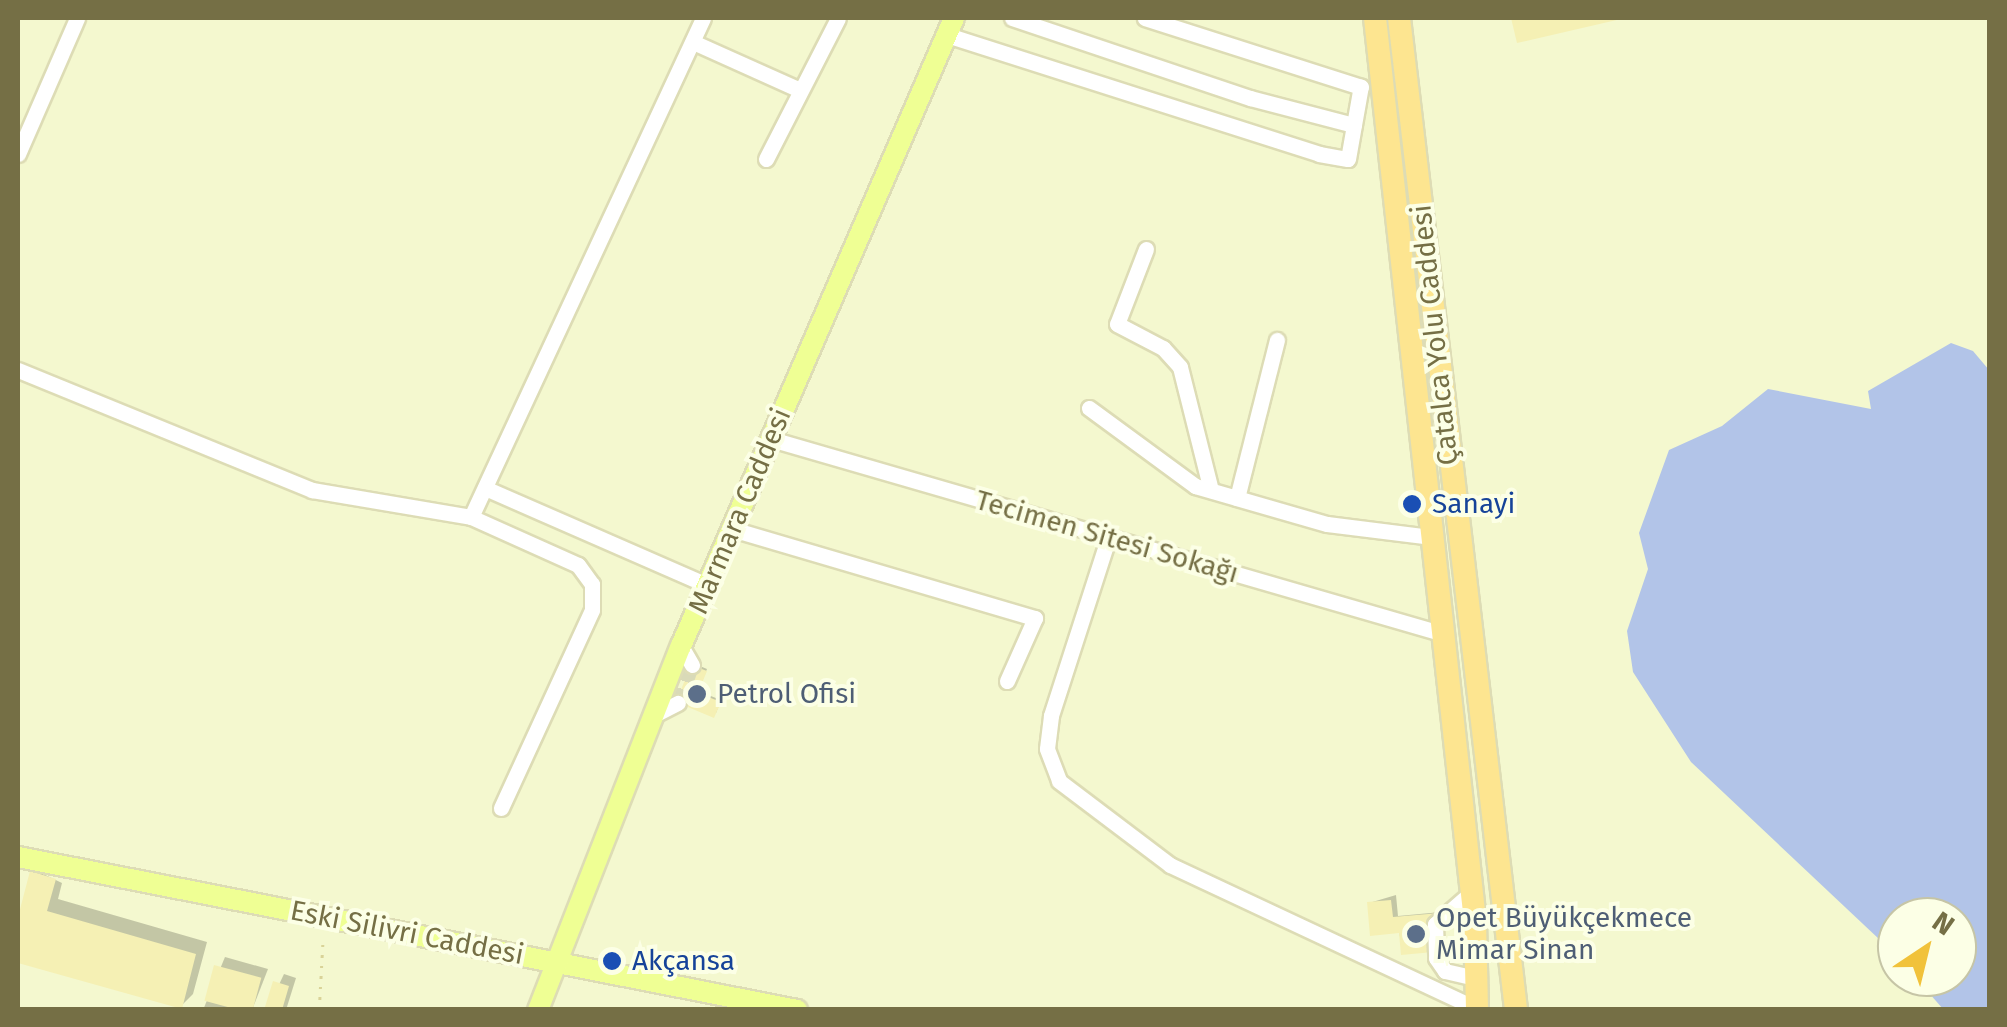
<!DOCTYPE html>
<meta charset="utf-8">
<style>
body{margin:0}
#map{position:relative;width:2007px;height:1027px;overflow:hidden;background:#fafede;font-family:"Fira Sans",sans-serif}
div>[style]{position:absolute}
[style*='--x']{left:calc(var(--x)*1px);top:calc(var(--y)*1px);width:calc(var(--w)*1px);rotate:calc(var(--a)*1deg)}
.residential>*{inset:0;background:#f4f8cf}
.water>*{inset:0;background:#b2c4e8}
.shadow>*{inset:0;background:#0003}
.building>*{inset:0;background:#f5f0b4;transform-origin:0 0}
.minor-tunnel>*{height:15px;margin-top:-7.5px;transform-origin:0;background:repeating-linear-gradient(90deg,#d9dab8 0 15px,transparent 0 23px)}
.path>*{height:2.5px;margin-top:-1.25px;transform-origin:0;background:repeating-linear-gradient(90deg,#d9d398 0 2.5px,transparent 0 10.5px)}
.roads{filter:drop-shadow(2px 0 #dddcb5) drop-shadow(-2px 0 #dddcb5) drop-shadow(0 2px #dddcb5) drop-shadow(0 -2px #dddcb5)}
.minor>*{height:15px;margin:-7.5px;padding:0 7.5px;transform-origin:7.5px;border-radius:7.5px;background:#fff}
.major>*{height:20px;margin:-10px;padding:0 10px;transform-origin:10px;border-radius:10px;background:#efff94}
.highway>*{height:22px;margin:-11px;padding:0 11px;transform-origin:11px;border-radius:11px;background:#fde590}
.dots>*{width:28px;height:28px;translate:-50% -50%;box-sizing:border-box;border:5px solid #fcffe6;border-radius:50%}
span{translate:-50% -50%;white-space:nowrap;text-align:center;line-height:1.15;-webkit-text-stroke:8px #fcffe6;paint-order:stroke}
.street-label{font-size:28px;color:#756f45}
.transit-label{font-size:28px;color:#164399}
.left{translate:0 -50%;text-align:left}
.service-label{font-size:28px;color:#4e5e75}
.frame{position:absolute;inset:0;border:20px solid #756f45;pointer-events:none}
.north{position:absolute;left:1877px;top:897px;width:100px;height:100px;box-sizing:border-box;background:#fcffe6;border:2px solid #c6c5a6;border-radius:50%;rotate:35deg;font-size:28px;font-weight:700;line-height:40px;text-align:center;color:#756f45}
.north::after{content:'';display:block;margin:auto;width:35px;height:45px;background:#f1c23a;clip-path:polygon(50% 0,100% 100%,50% 72%,0 100%)}
</style>
<div id="map">
<div class="residential">
<i style="clip-path:polygon(evenodd,18px 18px,1989px 18px,1989px 1009px,18px 1009px,18px 18px,1897px 917px,1957px 917px,1957px 977px,1897px 977px,1897px 917px)"></i>
</div>
<div class="water">
<i style="clip-path:polygon(1951px 343px,1973px 351px,1989px 370px,1989px 1009px,1943px 1009px,1915px 977px,1957px 977px,1957px 917px,1897px 917px,1897px 956px,1691px 762px,1633px 672px,1627px 631px,1648px 569px,1639px 533px,1669px 450px,1722px 426px,1768px 389px,1871px 409px,1868px 391px)"></i>
</div>
<div class="shadow">
<i style="clip-path:polygon(1514px 18px,1616px 18px,1519px 40px)"></i>
<i style="clip-path:polygon(695px 664px,707px 669px,698px 691px,721px 700px,716px 713px,679px 701px)"></i>
<i style="clip-path:polygon(44px 861px,67px 867px,63px 878px,37px 871px,62px 883px,58px 899px,207px 942px,193px 994px,181px 1006px,18px 961px,18px 927px,32px 873px)"></i>
<i style="clip-path:polygon(1396px 895px,1398px 916px,1441px 912px,1443px 949px,1403px 952px,1398px 927px,1369px 903px)"></i>
<i style="clip-path:polygon(225px 957px,268px 969px,252px 1010px,203px 1010px)"></i>
<i style="clip-path:polygon(284px 974px,296px 978px,286px 1010px,267px 1010px)"></i>
</div>
<div class="building">
<i style="clip-path:polygon(1511px 18px,1620px 18px,1621px 19px,1517px 43px)"></i>
<i style="clip-path:polygon(691px 665px,707px 671px,698px 693px,721px 702px,714px 718px,676px 702px)"></i>
<i style="clip-path:polygon(30px 871px,56px 879px,47px 911px,196px 954px,182px 1009px,18px 963px,18px 917px)"></i>
<i style="clip-path:polygon(1391px 900px,1393px 917px,1440px 913px,1444px 951px,1401px 955px,1399px 933px,1370px 936px,1367px 902px)"></i>
<i style="left:214px;top:965px;width:49px;height:37px;rotate:15deg"></i>
<i style="clip-path:polygon(273px 981px,289px 986px,282px 1010px,264px 1010px)"></i>
</div>
<div class="minor-tunnel">
<i style="--x:678;--y:703;--w:40;--a:-69.8"></i>
</div>
<div class="path">
<i style="--x:319;--y:1010;--w:73;--a:-86.9"></i>
</div>
<div class="roads">
<div class="minor">
<i style="--x:1012;--y:18;--w:251;--a:18.6"></i>
<i style="--x:1250;--y:98;--w:107;--a:14.6"></i>
<i style="--x:1354;--y:125;--w:39;--a:-80"></i>
<i style="--x:1361;--y:87;--w:227;--a:-162.3"></i>
<i style="--x:947;--y:35;--w:391;--a:17.7"></i>
<i style="--x:1319;--y:154;--w:29;--a:10"></i>
<i style="--x:1348;--y:159;--w:35;--a:-80"></i>
<i style="--x:693;--y:42;--w:117;--a:24.2"></i>
<i style="--x:18;--y:154;--w:148;--a:-66.5"></i>
<i style="--x:766;--y:159;--w:158;--a:-62.9"></i>
<i style="--x:1146;--y:249;--w:80;--a:111.1"></i>
<i style="--x:1117;--y:324;--w:52;--a:27.6"></i>
<i style="--x:1163;--y:348;--w:25;--a:48"></i>
<i style="--x:1180;--y:367;--w:127;--a:75.9"></i>
<i style="--x:18;--y:370;--w:318;--a:22.2"></i>
<i style="--x:312;--y:490;--w:161;--a:9.6"></i>
<i style="--x:471;--y:517;--w:117;--a:24.2"></i>
<i style="--x:578;--y:565;--w:24;--a:54"></i>
<i style="--x:592;--y:584;--w:26;--a:90"></i>
<i style="--x:592;--y:610;--w:218;--a:114.7"></i>
<i style="--x:1089;--y:408;--w:132;--a:36.3"></i>
<i style="--x:1195;--y:486;--w:137;--a:16.1"></i>
<i style="--x:1327;--y:524;--w:106;--a:7.1"></i>
<i style="--x:771;--y:439;--w:701;--a:16.16"></i>
<i style="--x:485;--y:488;--w:242;--a:23.6"></i>
<i style="--x:1237;--y:498;--w:163;--a:-75.8"></i>
<i style="--x:471;--y:517;--w:550;--a:-65.06"></i>
<i style="--x:732;--y:529;--w:316;--a:16.4"></i>
<i style="--x:1035;--y:618;--w:69;--a:114"></i>
<i style="--x:1108;--y:539;--w:186;--a:107.9"></i>
<i style="--x:1051;--y:716;--w:33;--a:97"></i>
<i style="--x:1047;--y:749;--w:34;--a:69"></i>
<i style="--x:1059;--y:781;--w:139;--a:37.1"></i>
<i style="--x:1170;--y:865;--w:339;--a:25.1"></i>
<i style="--x:681;--y:646;--w:22;--a:60"></i>
<i style="--x:652;--y:716;--w:29;--a:-27"></i>
<i style="--x:1472;--y:892;--w:49;--a:139.1"></i>
<i style="--x:1435;--y:924;--w:34;--a:88"></i>
<i style="--x:1436;--y:958;--w:16;--a:55"></i>
<i style="--x:1445;--y:971;--w:35;--a:13"></i>
</div>
<div class="major">
<i style="--x:18;--y:857;--w:794;--a:11.11"></i>
<i style="--x:538;--y:1010;--w:391;--a:-68.6"></i>
<i style="--x:681;--y:646;--w:685;--a:-66.5"></i>
</div>
<div class="highway">
<i style="--x:1375;--y:18;--w:909;--a:83.68"></i>
<i style="--x:1475;--y:921;--w:89;--a:88.7"></i>
<i style="--x:1399;--y:18;--w:999;--a:83.27"></i>
</div>
</div>
<div class="dots">
<i style="left:1412px;top:504px;background:#1a4fb4"></i>
<i style="left:697px;top:694px;background:#5c6f8a"></i>
<i style="left:1416px;top:934px;background:#5c6f8a"></i>
<i style="left:612px;top:961px;background:#1a4fb4"></i>
</div>
<div class="street-label">
<span style="left:1435px;top:335px;rotate:-96deg">Çatalca Yolu Caddesi</span>
<span style="left:740px;top:511px;rotate:-67deg">Marmara Caddesi</span>
<span style="left:1107px;top:537px;rotate:16deg">Tecimen Sitesi Sokağı</span>
<span style="left:407px;top:933px;rotate:11deg">Eski Silivri Caddesi</span>
</div>
<div class="transit-label">
<span class="left" style="left:1432px;top:504px">Sanayi</span>
<span class="left" style="left:632px;top:961px">Akçansa</span>
</div>
<div class="service-label">
<span class="left" style="left:717px;top:694px">Petrol Ofisi</span>
<span class="left" style="left:1436px;top:934px">Opet Büyükçekmece<br>Mimar Sinan</span>
</div>
<div class="frame"></div>
<div class="north">N</div>
</div>
